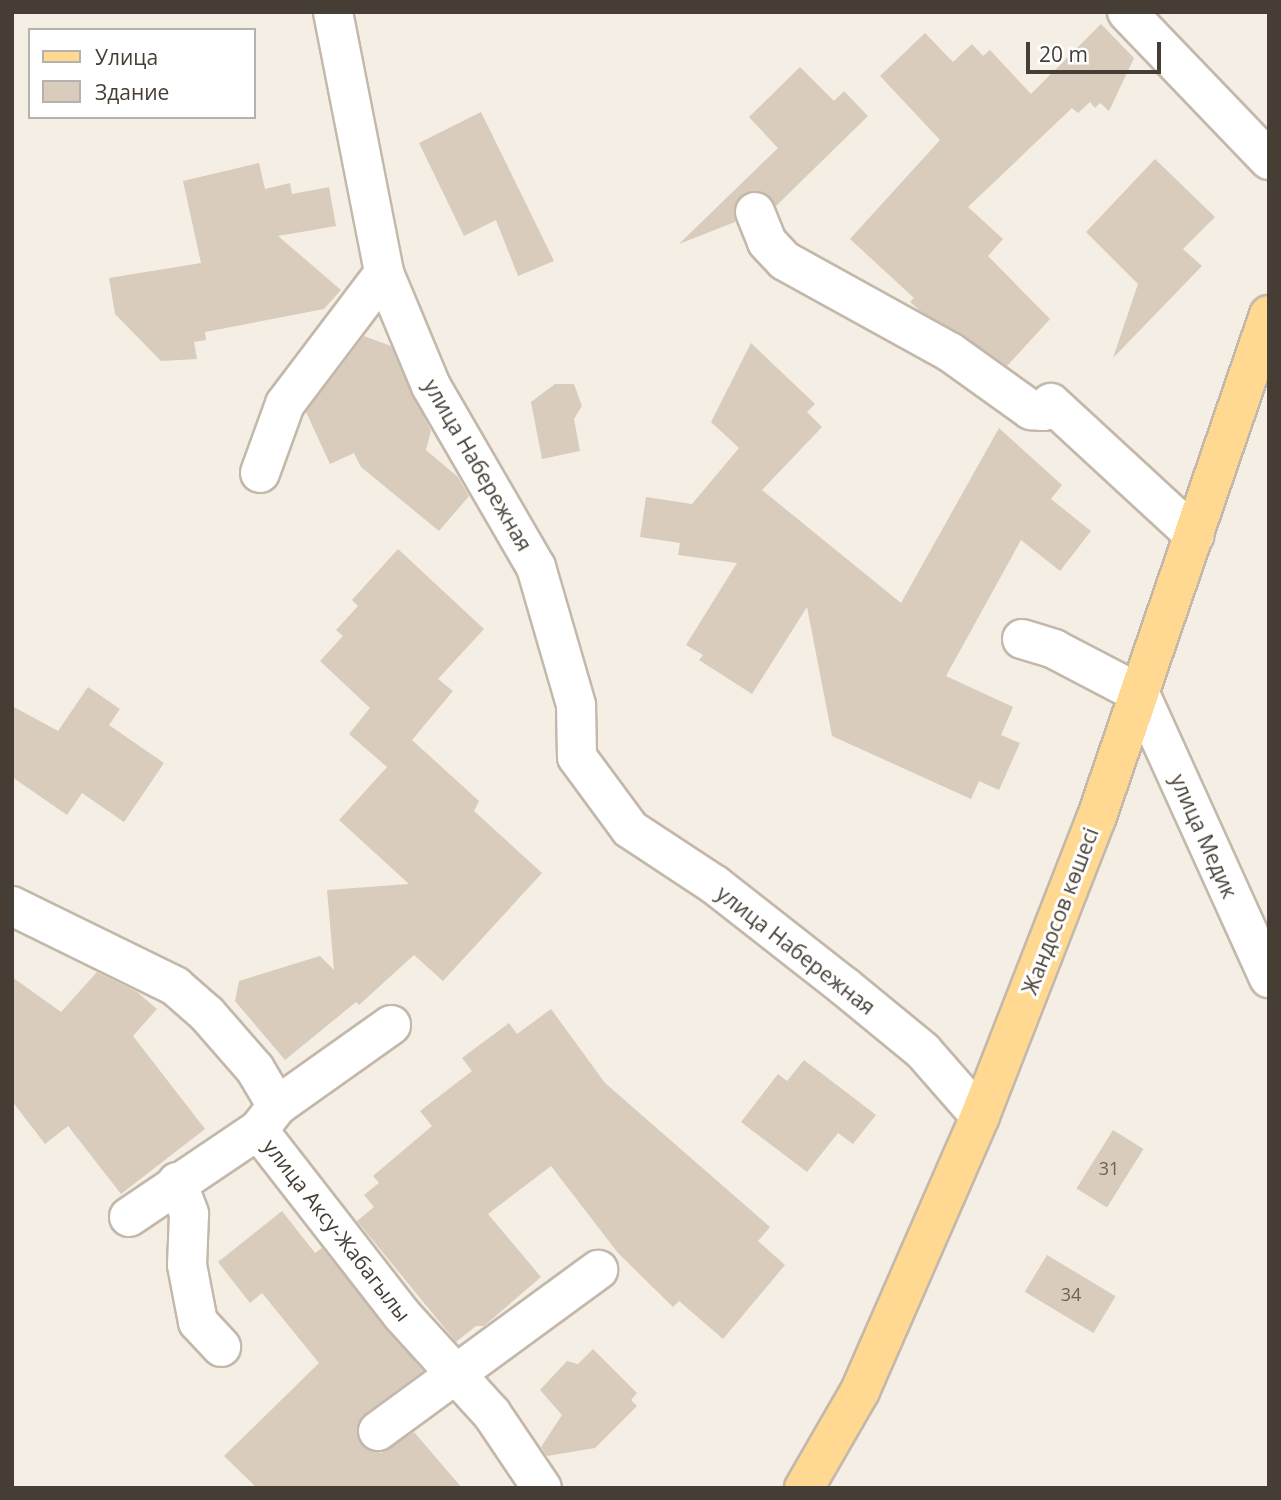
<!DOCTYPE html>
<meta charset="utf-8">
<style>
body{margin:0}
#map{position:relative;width:1281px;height:1500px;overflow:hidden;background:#f4eee5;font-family:"Open Sans",sans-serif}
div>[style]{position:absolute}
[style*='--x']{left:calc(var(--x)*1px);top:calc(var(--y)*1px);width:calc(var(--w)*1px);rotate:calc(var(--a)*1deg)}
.building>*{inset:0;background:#d9ccbc;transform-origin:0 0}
.roads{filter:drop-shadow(2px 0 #c3b8aa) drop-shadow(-2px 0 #c3b8aa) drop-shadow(0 2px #c3b8aa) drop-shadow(0 -2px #c3b8aa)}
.minor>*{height:38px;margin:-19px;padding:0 19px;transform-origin:19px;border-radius:19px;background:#fff}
.major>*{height:38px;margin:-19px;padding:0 19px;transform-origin:19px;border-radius:19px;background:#ffd992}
span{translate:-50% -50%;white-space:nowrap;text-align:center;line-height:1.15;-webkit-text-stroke:6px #fff;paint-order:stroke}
.number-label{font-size:18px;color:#6b6256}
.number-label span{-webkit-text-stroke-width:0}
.street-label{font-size:21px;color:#463e34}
.frame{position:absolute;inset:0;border:14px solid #463e34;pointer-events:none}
.legend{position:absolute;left:28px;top:28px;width:228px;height:91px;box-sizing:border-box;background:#fff;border:2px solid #b5b2ae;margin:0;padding:9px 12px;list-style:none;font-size:21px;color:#463e34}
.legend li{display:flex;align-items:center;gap:14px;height:35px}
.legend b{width:35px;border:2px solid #b5b2ae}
.scale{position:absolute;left:1026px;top:42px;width:135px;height:32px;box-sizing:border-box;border:4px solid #463e34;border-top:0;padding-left:9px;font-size:21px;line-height:24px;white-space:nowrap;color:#463e34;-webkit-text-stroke:5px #fff;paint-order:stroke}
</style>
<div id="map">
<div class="building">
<i style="clip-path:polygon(1101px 24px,1134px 58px,1109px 111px,1100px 103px,1095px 108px,1090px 102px,1078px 113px,1072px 108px,968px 207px,1003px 239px,988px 256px,1050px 319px,1007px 366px,919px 310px,910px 302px,914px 298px,850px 239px,940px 140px,880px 76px,925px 33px,953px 62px,972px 44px,983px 56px,990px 50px,1031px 94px)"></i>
<i style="clip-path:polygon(800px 67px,834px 101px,844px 91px,868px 116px,776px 206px,768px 194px,748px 192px,734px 208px,735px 222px,679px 244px,778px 148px,749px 117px)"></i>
<i style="clip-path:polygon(481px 112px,554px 261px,518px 276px,496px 220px,464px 236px,419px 143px)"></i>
<i style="clip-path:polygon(1155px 159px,1215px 217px,1183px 249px,1202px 266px,1113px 358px,1138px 284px,1086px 232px)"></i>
<i style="clip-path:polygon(259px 163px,265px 189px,290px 183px,292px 194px,329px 187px,336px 226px,278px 236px,341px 290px,324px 309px,205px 332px,206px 340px,194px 342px,197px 359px,161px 361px,115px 314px,109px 278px,201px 263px,183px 181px)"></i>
<i style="clip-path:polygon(364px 336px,391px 346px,431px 431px,426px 450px,458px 477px,469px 496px,439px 531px,361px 467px,354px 453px,330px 464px,306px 412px)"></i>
<i style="clip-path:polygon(751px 343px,815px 404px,807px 412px,822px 427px,762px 490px,901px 603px,999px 428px,1062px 485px,1051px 499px,1091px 531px,1060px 571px,1021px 540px,946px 676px,1013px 707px,1001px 735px,1020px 743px,999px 790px,979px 781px,971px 799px,832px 736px,807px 607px,752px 694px,699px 660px,703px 655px,686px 645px,737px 563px,678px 555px,680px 543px,640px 537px,646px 497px,692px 504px,739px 448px,711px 422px)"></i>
<i style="clip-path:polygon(555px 384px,574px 384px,582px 406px,574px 419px,580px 451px,542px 459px,531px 402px)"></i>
<i style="clip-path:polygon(398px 549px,484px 629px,438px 679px,453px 691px,412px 740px,479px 801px,474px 811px,542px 873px,443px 981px,414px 955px,359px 1005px,356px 1002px,285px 1060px,235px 1001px,239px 981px,320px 956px,334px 970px,327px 890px,409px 884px,339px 820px,387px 767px,349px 734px,370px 708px,320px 661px,343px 636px,336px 630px,358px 606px,352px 600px)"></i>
<i style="clip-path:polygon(88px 687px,120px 709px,109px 725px,164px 763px,124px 822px,82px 793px,67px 815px,12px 777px,12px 706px,58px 731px)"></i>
<i style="clip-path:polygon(97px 972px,137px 992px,157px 1009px,133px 1036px,205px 1129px,121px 1194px,68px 1126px,45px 1144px,12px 1101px,12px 977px,61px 1012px)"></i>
<i style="clip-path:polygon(551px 1009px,605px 1083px,770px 1227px,758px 1241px,785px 1265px,723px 1339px,679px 1301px,673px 1307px,618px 1253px,551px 1166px,488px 1214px,541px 1277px,484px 1326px,476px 1326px,456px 1342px,357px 1221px,374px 1207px,364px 1195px,379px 1183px,373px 1176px,432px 1126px,420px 1111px,472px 1071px,462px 1058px,509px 1023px,517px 1034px)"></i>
<i style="clip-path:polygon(804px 1060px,876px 1115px,853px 1144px,838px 1133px,807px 1172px,741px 1122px,778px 1074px,787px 1081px)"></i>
<i style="left:1113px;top:1130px;width:36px;height:69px;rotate:32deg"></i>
<i style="clip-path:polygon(282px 1211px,315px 1253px,322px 1248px,423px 1371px,365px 1414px,358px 1423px,360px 1443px,381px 1453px,414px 1432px,462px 1488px,257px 1488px,224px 1456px,319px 1363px,262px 1293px,250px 1303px,218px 1262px)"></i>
<i style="left:1047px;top:1255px;width:80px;height:43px;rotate:31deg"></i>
<i style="clip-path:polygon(593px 1349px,637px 1393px,631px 1400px,637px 1406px,595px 1448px,547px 1456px,541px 1447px,562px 1415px,540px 1390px,567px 1361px,578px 1364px)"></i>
</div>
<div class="roads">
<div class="minor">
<i style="--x:333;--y:12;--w:266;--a:78.9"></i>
<i style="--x:384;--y:273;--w:122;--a:67.4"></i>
<i style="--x:431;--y:386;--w:209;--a:59.9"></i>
<i style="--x:536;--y:567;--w:144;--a:73.8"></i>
<i style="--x:576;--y:705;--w:52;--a:88.9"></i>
<i style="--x:577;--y:757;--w:89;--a:53.6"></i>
<i style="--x:630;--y:829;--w:102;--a:33.4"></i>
<i style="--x:715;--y:885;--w:164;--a:38.1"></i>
<i style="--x:844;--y:986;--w:102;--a:39.4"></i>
<i style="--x:923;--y:1051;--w:86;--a:48.8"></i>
<i style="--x:1127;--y:12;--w:205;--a:46.2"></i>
<i style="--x:755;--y:212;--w:32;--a:68"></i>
<i style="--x:767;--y:242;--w:26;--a:47"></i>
<i style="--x:785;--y:261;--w:188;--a:28.9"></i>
<i style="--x:950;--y:352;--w:100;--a:35.6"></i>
<i style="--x:1031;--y:410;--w:12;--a:5"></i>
<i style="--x:1043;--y:411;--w:11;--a:-45"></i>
<i style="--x:1051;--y:403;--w:195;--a:42.7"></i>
<i style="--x:260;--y:473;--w:73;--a:-70.1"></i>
<i style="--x:285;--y:404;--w:164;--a:-52.9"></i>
<i style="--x:1022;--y:639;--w:34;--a:17"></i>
<i style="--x:1054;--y:649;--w:97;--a:27.6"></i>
<i style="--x:1140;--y:694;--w:312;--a:65.6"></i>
<i style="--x:12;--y:906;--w:182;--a:26.1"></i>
<i style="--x:175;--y:986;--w:43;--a:41.2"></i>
<i style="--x:207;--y:1014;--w:73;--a:48.9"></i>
<i style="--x:255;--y:1069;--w:43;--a:59.3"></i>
<i style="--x:277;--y:1106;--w:31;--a:128"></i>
<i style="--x:258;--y:1130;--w:234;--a:52.1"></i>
<i style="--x:402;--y:1315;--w:134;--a:47.7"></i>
<i style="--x:492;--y:1414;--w:89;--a:56"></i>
<i style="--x:277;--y:1106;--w:140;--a:-35.4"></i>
<i style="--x:177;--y:1182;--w:34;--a:69"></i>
<i style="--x:189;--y:1214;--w:51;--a:92.2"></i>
<i style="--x:187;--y:1265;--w:58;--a:79.1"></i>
<i style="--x:198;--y:1322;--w:34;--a:47"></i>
<i style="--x:129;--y:1217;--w:156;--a:-34"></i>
<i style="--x:378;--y:1431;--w:273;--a:-36.2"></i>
</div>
<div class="major">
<i style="--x:804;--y:1488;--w:112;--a:-60"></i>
<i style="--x:860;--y:1391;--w:300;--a:-66.4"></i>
<i style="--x:980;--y:1116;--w:319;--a:-68.7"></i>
<i style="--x:1096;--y:819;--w:533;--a:-71.06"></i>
</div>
</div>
<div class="number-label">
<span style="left:1109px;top:1168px">31</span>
<span style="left:1071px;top:1294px">34</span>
</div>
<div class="street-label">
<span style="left:478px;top:465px;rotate:60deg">улица Набережная</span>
<span style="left:1204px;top:836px;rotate:66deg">улица Медик</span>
<span style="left:1060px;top:911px;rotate:-69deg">Жандосов көшесі</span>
<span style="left:796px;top:950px;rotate:38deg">улица Набережная</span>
<span style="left:337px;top:1230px;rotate:52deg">улица Аксу-Жабагылы</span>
</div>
<div class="frame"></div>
<ul class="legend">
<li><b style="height:9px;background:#ffd992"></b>Улица</li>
<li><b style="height:19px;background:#d9ccbc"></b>Здание</li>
</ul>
<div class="scale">20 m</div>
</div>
